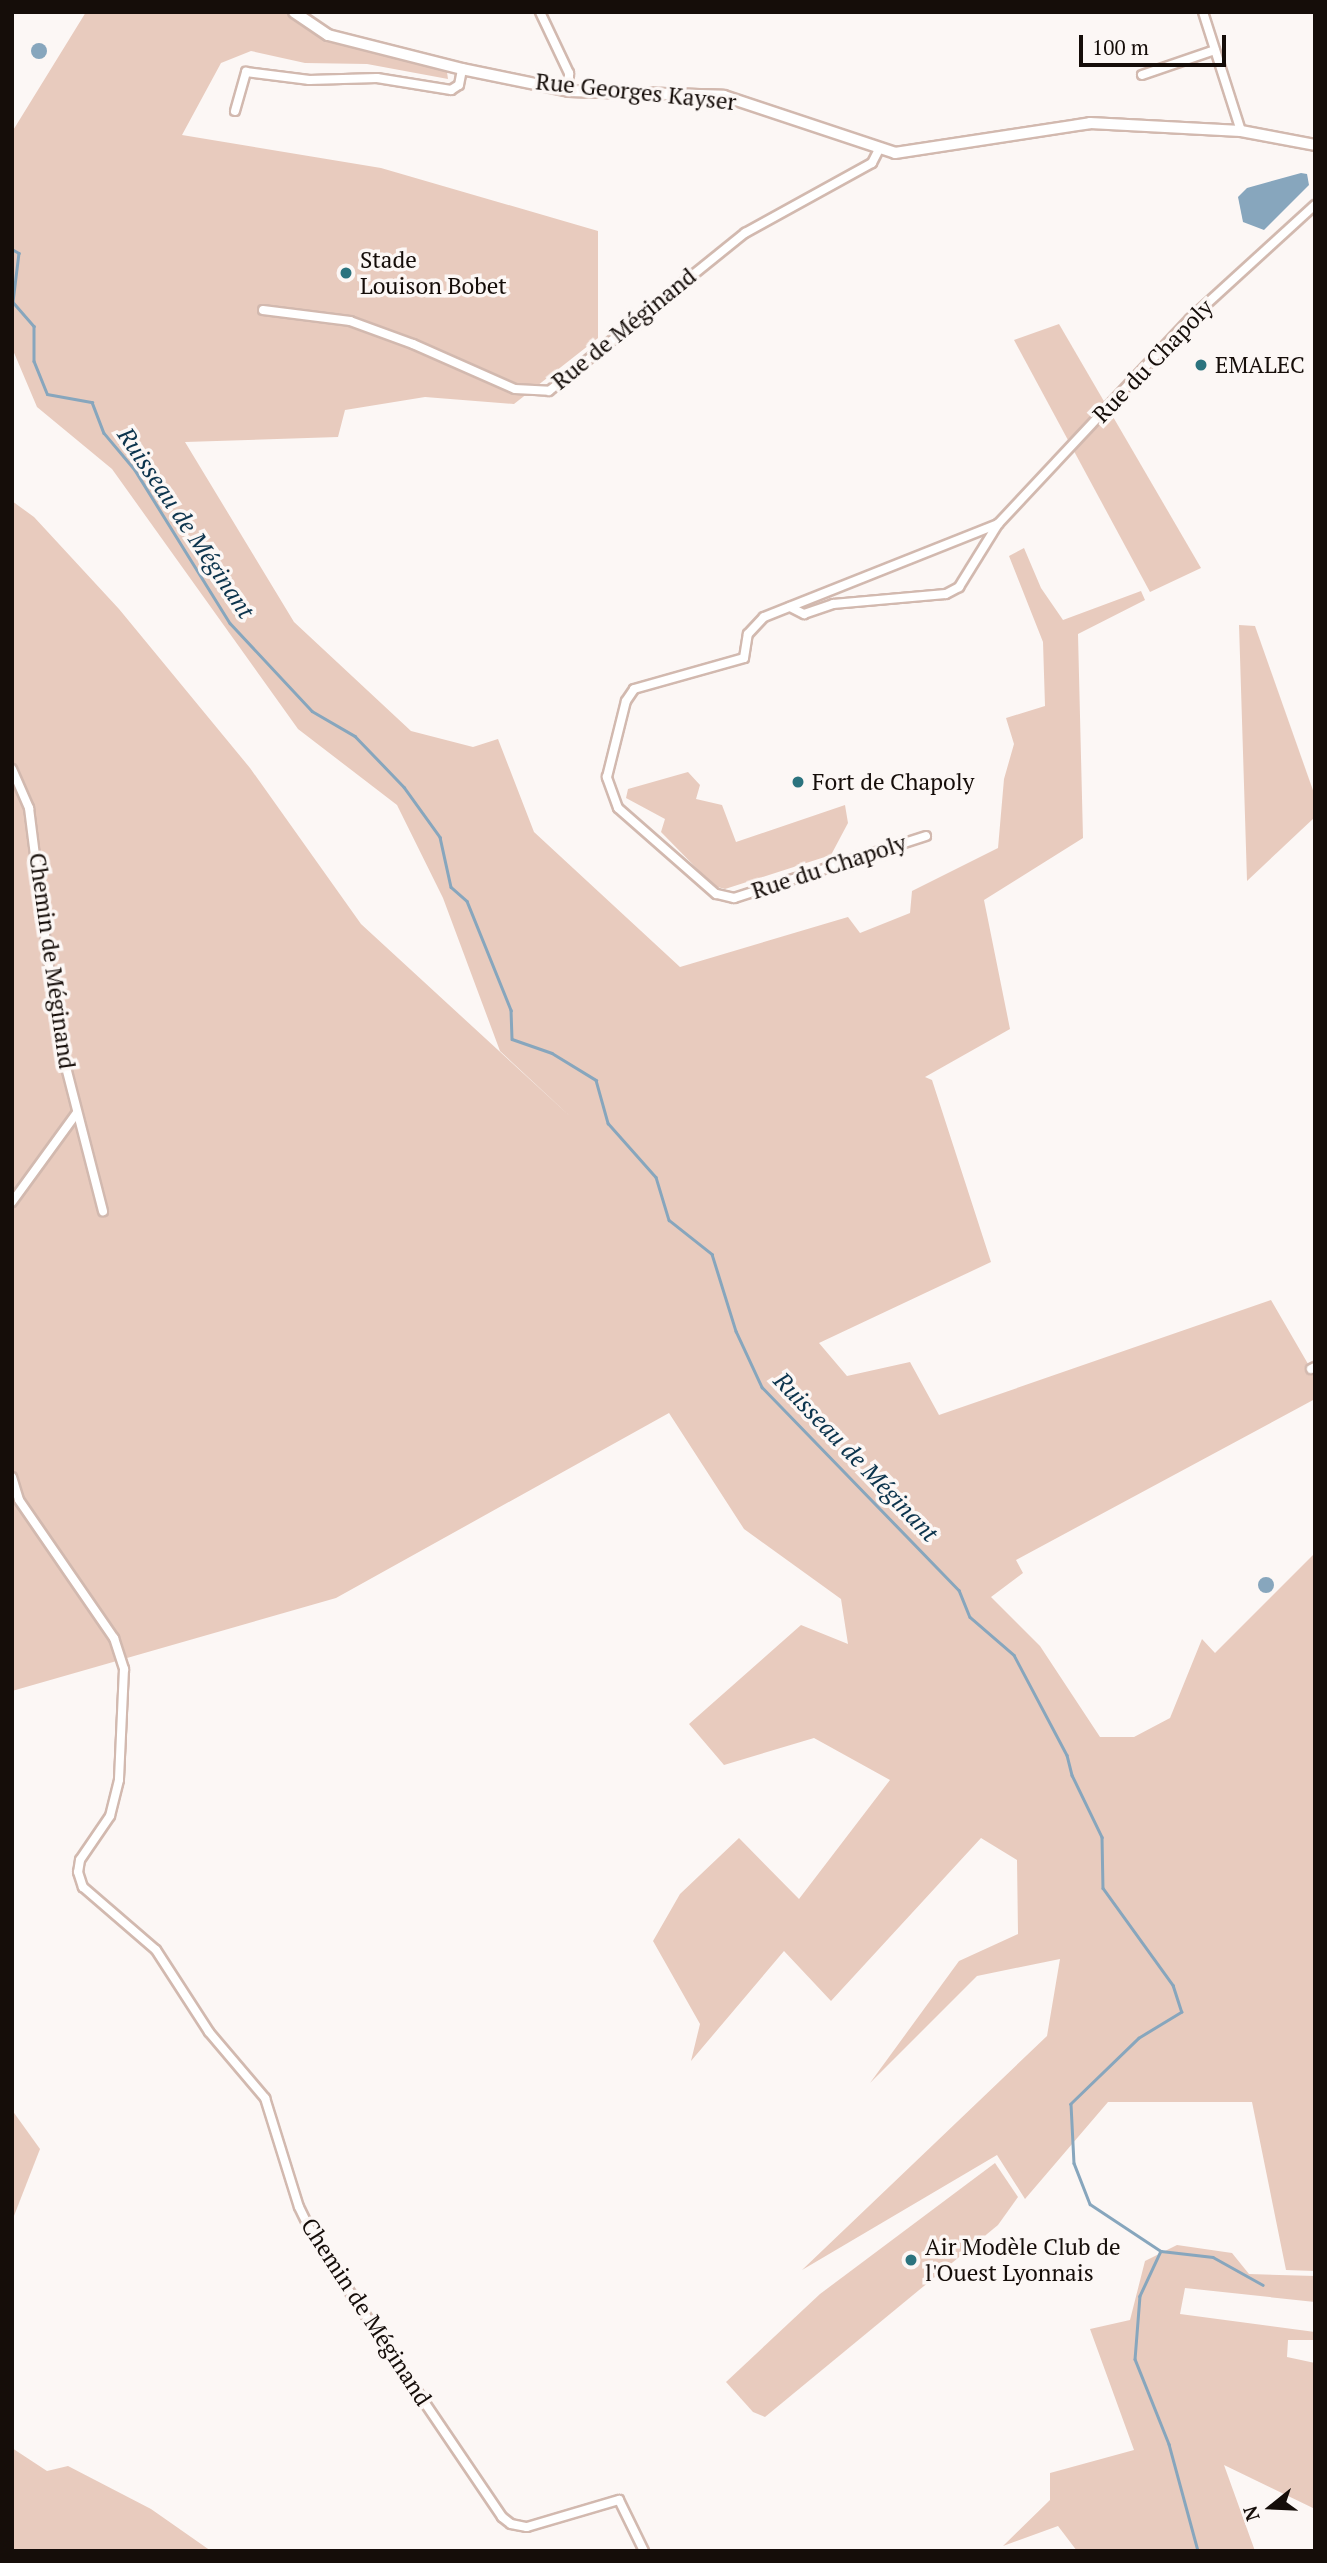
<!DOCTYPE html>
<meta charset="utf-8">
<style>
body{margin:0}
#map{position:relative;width:1327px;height:2563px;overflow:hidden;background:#fcf7f5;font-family:"PT Serif",serif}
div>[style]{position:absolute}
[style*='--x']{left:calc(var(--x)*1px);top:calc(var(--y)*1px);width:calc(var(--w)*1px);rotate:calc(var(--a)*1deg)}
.green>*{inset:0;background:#e8cbbe}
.water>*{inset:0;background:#87a6bd}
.round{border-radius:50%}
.stream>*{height:2.5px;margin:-1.25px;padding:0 1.25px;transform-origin:1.25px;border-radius:1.25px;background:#87a6bd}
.roads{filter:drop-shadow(2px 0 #d2b9af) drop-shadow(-2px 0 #d2b9af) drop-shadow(0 2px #d2b9af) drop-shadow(0 -2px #d2b9af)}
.minor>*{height:8px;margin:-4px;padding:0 4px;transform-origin:4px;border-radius:4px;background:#fff}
.tertiary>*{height:10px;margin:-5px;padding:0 5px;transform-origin:5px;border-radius:5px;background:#fff}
.dots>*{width:19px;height:19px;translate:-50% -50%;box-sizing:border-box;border:4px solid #fcf7f5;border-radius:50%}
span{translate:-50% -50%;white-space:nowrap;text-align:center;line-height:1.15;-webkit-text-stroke:7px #fcf7f5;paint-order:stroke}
.street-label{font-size:23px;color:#150d09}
.poi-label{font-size:23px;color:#150d09}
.left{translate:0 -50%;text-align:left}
.water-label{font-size:24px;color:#0c344d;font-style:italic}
.frame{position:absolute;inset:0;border:14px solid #150d09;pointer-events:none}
.north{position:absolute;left:1236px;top:2472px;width:70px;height:70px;-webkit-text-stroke:5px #fcf7f5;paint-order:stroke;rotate:252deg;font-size:19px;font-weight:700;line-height:28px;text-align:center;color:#150d09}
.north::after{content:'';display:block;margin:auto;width:24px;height:32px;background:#150d09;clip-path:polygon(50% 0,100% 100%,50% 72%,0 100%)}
.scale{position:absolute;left:1079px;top:35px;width:147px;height:32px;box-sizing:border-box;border:4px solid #150d09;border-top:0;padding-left:9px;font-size:21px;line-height:24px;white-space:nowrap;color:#150d09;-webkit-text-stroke:5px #fcf7f5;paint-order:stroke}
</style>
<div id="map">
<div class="green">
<i style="clip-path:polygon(86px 12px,287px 12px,319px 36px,408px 52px,446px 65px,448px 79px,367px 64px,305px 63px,251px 51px,221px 63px,182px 135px,381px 168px,598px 231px,598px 338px,514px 404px,425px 397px,345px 410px,338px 437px,185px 442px,294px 622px,411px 731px,473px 747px,498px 739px,534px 832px,680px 967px,848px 917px,860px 933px,910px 913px,912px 891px,998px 848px,1004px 779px,1014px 744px,1006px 718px,1045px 706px,1043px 642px,1009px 556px,1024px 548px,1041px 588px,1063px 620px,1141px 591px,1145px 600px,1078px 634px,1083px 838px,984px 900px,1010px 1029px,925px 1077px,932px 1080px,991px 1262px,819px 1343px,847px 1376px,910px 1362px,939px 1415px,1271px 1300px,1315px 1376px,1315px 1399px,1016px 1560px,1023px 1573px,991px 1597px,1040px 1646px,1100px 1737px,1134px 1737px,1170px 1718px,1202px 1639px,1215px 1653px,1315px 1553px,1315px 2271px,1286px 2270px,1252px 2102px,1108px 2102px,1025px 2199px,997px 2155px,802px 2270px,1047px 2036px,1060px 1959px,977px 1976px,870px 2083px,959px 1961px,1018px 1934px,1017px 1860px,981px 1838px,831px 2001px,784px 1951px,691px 2061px,700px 2024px,653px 1941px,680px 1894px,739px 1838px,799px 1899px,890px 1780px,814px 1738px,724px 1765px,689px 1724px,801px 1625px,848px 1644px,841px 1599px,744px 1529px,669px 1413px,336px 1598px,12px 1691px,12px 501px,34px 517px,119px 609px,250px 768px,361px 924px,573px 1119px,500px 1051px,443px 898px,397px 805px,298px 729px,112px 469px,37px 407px,12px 348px,12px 132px)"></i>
<i style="clip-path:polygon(1059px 324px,1201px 568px,1150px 592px,1014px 340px)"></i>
<i style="clip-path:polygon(1239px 625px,1255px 626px,1315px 796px,1315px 817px,1247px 881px)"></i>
<i style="clip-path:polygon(688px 772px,700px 785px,696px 799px,722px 805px,736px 842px,845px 805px,848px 823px,831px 855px,725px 889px,714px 886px,661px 832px,665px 819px,626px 798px,628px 789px)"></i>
<i style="clip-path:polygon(12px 2110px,40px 2149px,12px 2221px)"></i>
<i style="clip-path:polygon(995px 2163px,1018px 2197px,998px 2225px,765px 2417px,753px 2412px,726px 2382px,820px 2294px)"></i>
<i style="clip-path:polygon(1177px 2245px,1232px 2253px,1249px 2274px,1315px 2276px,1315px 2302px,1185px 2288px,1180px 2314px,1315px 2332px,1315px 2340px,1288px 2340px,1287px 2357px,1315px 2363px,1315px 2509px,1224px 2465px,1255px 2551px,1077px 2551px,1058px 2526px,1003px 2546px,1050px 2500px,1050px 2473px,1134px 2450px,1090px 2329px,1130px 2320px,1145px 2261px)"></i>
<i style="clip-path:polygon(12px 2448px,47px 2471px,68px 2466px,151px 2509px,211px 2551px,12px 2551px)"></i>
</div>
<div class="water">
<i class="round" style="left:31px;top:43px;width:16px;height:16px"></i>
<i style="clip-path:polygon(1301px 173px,1307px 174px,1309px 185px,1264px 230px,1243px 222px,1238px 197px,1247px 188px)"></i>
<i class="round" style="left:1258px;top:1577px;width:16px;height:16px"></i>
</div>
<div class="stream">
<i style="--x:12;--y:249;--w:8;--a:30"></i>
<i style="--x:19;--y:253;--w:49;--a:97"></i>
<i style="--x:13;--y:302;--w:32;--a:49"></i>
<i style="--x:34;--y:326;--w:35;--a:90"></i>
<i style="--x:34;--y:361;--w:35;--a:68"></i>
<i style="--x:47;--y:394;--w:46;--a:10.1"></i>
<i style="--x:92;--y:402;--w:33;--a:69"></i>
<i style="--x:104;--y:433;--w:48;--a:50"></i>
<i style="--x:135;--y:470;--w:180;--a:58.2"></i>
<i style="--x:230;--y:623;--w:120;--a:47"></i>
<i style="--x:312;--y:711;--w:50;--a:30.2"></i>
<i style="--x:355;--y:736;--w:71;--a:46.1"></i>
<i style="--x:404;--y:787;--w:62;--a:54.2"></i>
<i style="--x:440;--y:837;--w:51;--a:77.6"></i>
<i style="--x:451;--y:887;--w:21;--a:41"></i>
<i style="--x:467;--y:901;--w:118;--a:68"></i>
<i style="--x:511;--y:1010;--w:29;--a:88"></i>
<i style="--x:512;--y:1039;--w:42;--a:19.3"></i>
<i style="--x:552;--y:1053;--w:52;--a:31.5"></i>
<i style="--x:596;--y:1080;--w:45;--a:74.4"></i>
<i style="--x:608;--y:1123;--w:72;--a:48.4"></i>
<i style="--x:656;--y:1177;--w:45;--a:73.2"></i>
<i style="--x:669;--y:1220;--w:55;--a:38.3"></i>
<i style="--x:712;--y:1254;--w:81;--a:72.7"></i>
<i style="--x:736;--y:1331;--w:62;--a:65.1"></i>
<i style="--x:762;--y:1387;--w:283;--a:45.9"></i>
<i style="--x:959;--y:1590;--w:29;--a:68"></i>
<i style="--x:970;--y:1617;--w:58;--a:40.8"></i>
<i style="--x:1014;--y:1655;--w:113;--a:62.1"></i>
<i style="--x:1067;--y:1755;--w:21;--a:76"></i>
<i style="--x:1072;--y:1775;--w:69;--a:64.2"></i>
<i style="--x:1102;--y:1837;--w:51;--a:88.9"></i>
<i style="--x:1103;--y:1888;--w:120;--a:54.2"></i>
<i style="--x:1173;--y:1985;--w:28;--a:72"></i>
<i style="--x:1182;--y:2012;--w:50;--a:148.8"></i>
<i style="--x:1139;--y:2038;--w:95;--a:135.9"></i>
<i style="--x:1071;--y:2104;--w:59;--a:87.1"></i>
<i style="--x:1074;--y:2163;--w:44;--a:68.7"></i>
<i style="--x:1090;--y:2204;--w:85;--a:33.5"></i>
<i style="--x:1161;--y:2251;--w:50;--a:115"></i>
<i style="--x:1140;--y:2296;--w:63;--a:94.5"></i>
<i style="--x:1135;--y:2359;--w:92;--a:68.2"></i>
<i style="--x:1169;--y:2444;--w:111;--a:74.8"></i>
<i style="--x:1161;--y:2251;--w:52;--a:6.6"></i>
<i style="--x:1213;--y:2257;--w:57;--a:29.2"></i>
</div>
<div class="roads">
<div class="minor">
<i style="--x:540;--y:12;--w:68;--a:64.6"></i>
<i style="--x:569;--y:73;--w:18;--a:90"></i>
<i style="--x:1203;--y:12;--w:125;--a:72.3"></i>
<i style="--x:1142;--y:75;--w:77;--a:-18.9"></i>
<i style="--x:235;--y:111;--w:41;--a:-74.2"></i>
<i style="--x:246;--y:72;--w:64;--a:7.2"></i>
<i style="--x:309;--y:80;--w:68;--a:-1.7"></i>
<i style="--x:377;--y:78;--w:75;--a:9.2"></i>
<i style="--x:451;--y:90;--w:9;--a:-32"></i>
<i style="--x:459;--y:85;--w:16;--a:-79"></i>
<i style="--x:263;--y:310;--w:88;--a:7.2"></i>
<i style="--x:350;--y:321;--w:67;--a:20.1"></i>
<i style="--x:413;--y:344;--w:111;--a:23.8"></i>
<i style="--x:515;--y:389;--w:34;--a:3"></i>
<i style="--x:549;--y:391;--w:252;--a:-38.9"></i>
<i style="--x:745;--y:233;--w:145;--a:-28.9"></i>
<i style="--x:872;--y:163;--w:16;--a:-63"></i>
<i style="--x:790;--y:607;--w:16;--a:27"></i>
<i style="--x:804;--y:614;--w:31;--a:-19"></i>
<i style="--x:833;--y:604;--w:113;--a:-5.1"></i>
<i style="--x:946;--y:594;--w:15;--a:-28"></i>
<i style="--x:959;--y:587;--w:74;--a:-58.2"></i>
<i style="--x:998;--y:524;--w:281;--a:-46.9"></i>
<i style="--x:1190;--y:319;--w:169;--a:-42.4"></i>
<i style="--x:12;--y:769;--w:43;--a:66.4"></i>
<i style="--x:29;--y:808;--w:230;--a:82.8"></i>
<i style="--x:58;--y:1036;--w:181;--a:75.6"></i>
<i style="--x:926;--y:836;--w:202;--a:162.1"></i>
<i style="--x:734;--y:898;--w:18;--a:-167"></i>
<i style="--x:716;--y:894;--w:130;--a:-138.7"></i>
<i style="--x:618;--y:808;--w:33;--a:-110"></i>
<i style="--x:607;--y:777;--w:78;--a:-76"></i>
<i style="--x:626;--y:701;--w:14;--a:-56"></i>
<i style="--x:634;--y:689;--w:114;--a:-15.7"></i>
<i style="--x:744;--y:658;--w:24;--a:-81"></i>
<i style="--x:748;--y:634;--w:23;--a:-47"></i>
<i style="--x:764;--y:617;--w:252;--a:-21.7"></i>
<i style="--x:12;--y:1202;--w:109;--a:-54"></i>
<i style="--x:1311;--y:1369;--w:4;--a:-27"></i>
<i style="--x:12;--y:1477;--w:24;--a:73"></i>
<i style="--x:19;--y:1500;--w:168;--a:55.5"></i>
<i style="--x:114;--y:1638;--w:33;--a:72"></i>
<i style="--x:124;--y:1669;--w:111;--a:92.6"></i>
<i style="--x:119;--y:1780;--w:37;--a:104"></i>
<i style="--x:110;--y:1816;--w:53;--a:124.3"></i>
<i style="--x:80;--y:1860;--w:12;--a:99"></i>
<i style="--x:78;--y:1872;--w:16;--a:72"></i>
<i style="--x:83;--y:1887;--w:96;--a:40.8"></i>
<i style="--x:156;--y:1950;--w:98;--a:57.1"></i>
<i style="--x:209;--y:2032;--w:87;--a:49.7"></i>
<i style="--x:265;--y:2098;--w:114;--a:72.7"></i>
<i style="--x:299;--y:2207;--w:39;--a:64"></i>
<i style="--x:316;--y:2242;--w:332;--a:55.9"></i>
<i style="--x:502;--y:2517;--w:11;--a:38"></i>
<i style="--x:511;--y:2524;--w:16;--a:11"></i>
<i style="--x:527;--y:2527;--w:96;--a:-16.4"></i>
<i style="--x:619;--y:2500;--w:57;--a:63.9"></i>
</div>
<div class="tertiary">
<i style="--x:294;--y:12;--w:41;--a:34.1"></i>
<i style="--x:328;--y:35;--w:138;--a:14.2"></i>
<i style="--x:462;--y:69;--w:109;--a:11.6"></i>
<i style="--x:569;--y:91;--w:155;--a:1.8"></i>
<i style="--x:724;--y:96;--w:180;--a:18.4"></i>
<i style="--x:895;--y:153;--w:197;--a:-8.7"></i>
<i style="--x:1090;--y:123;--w:151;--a:3"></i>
<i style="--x:1241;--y:131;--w:75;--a:10.7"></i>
</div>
</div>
<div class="dots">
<i style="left:346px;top:273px;background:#2b737e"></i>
<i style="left:1201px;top:365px;background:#2b737e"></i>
<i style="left:798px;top:782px;background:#2b737e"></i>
<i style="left:911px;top:2260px;background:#2b737e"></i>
</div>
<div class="street-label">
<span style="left:636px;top:92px;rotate:6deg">Rue Georges Kayser</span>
<span style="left:624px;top:329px;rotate:-39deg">Rue de Méginand</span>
<span style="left:1153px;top:361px;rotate:-46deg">Rue du Chapoly</span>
<span style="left:829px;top:867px;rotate:-18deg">Rue du Chapoly</span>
<span style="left:52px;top:961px;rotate:82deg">Chemin de Méginand</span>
<span style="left:366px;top:2312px;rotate:57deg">Chemin de Méginand</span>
</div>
<div class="poi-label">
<span class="left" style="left:360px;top:273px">Stade<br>Louison Bobet</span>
<span class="left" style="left:1215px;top:365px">EMALEC</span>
<span class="left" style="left:812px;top:782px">Fort de Chapoly</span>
<span class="left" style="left:925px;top:2260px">Air Modèle Club de<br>l'Ouest Lyonnais</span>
</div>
<div class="water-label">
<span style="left:186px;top:523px;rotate:56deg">Ruisseau de Méginant</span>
<span style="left:856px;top:1457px;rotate:46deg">Ruisseau de Méginant</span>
</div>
<div class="frame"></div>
<div class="north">N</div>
<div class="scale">100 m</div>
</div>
